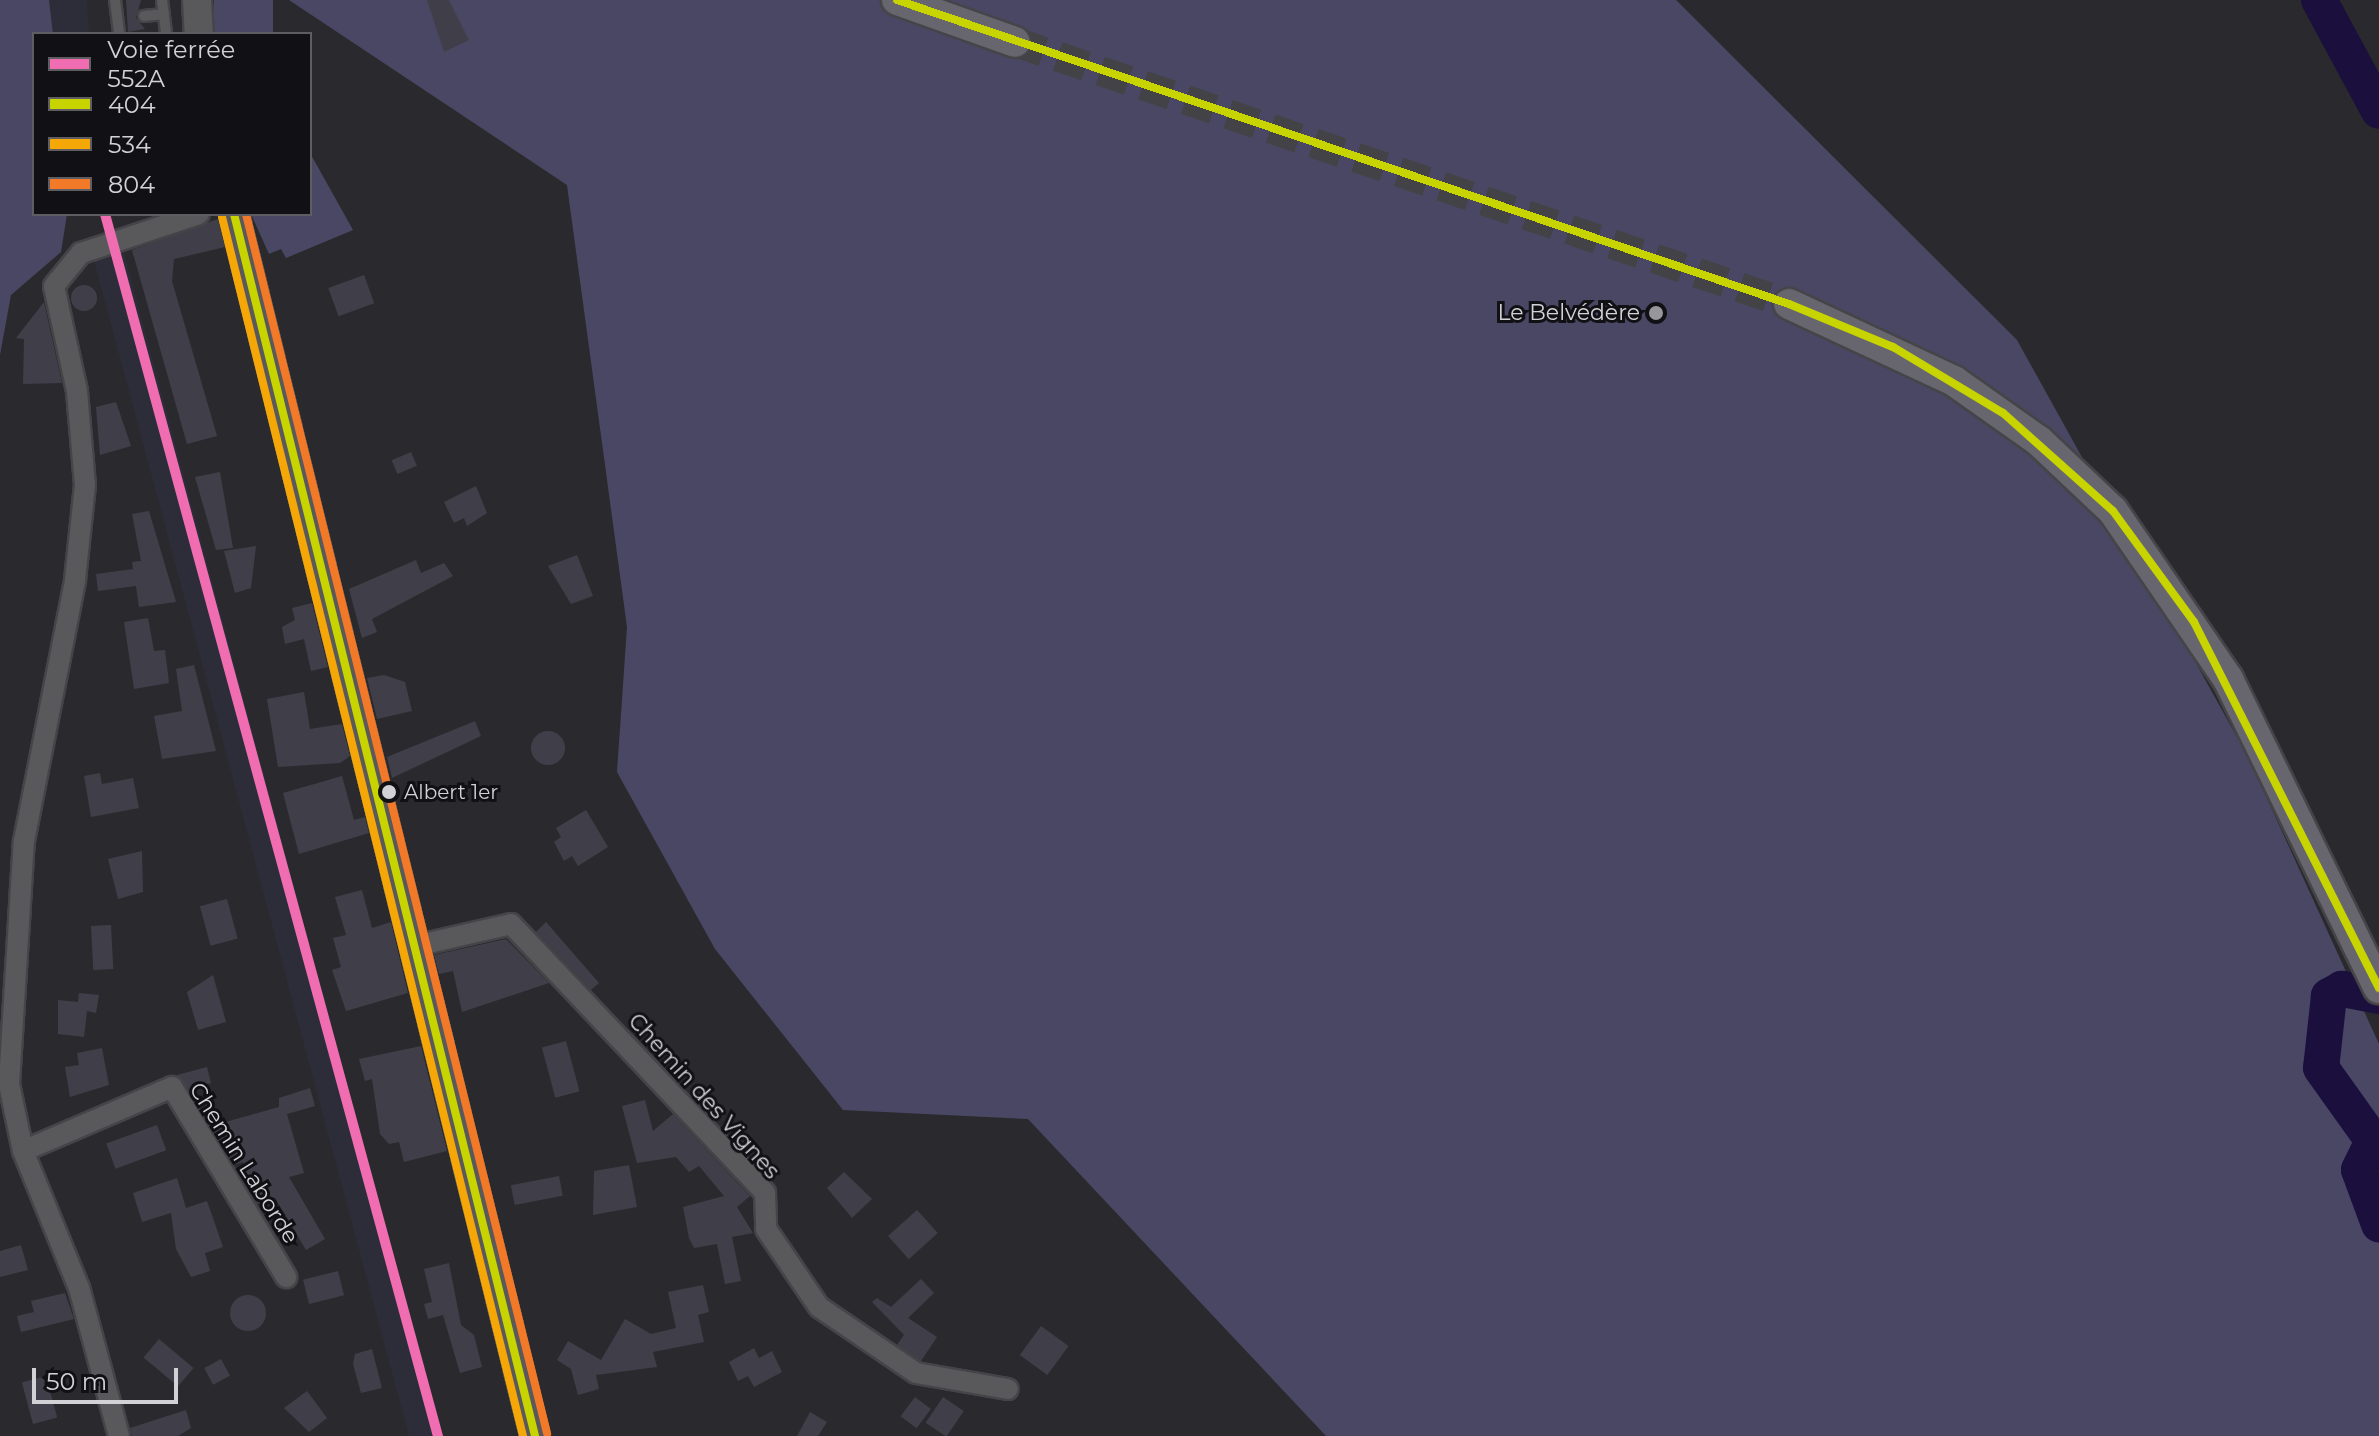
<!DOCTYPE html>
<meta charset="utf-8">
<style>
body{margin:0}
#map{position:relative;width:2379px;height:1436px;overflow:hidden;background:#2a2a2e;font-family:Montserrat,sans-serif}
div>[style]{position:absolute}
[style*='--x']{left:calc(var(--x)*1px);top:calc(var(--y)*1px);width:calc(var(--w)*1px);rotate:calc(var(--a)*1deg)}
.built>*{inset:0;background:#2d2d39;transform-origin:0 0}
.green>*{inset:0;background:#4a4765;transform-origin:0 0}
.river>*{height:36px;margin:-18px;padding:0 18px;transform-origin:18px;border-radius:18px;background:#1b0f3d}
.building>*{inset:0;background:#403e49;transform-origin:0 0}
.round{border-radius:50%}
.primary-tunnel>*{height:30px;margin-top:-15px;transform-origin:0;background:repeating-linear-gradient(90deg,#434347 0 30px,transparent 0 45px)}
.roads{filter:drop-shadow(2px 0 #454549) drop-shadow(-2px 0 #454549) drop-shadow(0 2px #454549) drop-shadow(0 -2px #454549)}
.lane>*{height:10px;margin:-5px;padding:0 5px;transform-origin:5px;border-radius:5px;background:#59595c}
.street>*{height:20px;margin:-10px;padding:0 10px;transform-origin:10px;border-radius:10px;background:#59595c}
.secondary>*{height:28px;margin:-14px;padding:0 14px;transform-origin:14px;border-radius:14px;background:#59595c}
.primary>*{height:30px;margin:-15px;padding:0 15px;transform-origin:15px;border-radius:15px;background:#67666f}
.bus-1>*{height:8px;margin:-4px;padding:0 4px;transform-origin:4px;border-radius:4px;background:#c8d400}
.bus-2>*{height:8px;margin:-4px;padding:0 4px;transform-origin:4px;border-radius:4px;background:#f5a707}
.bus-3>*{height:8px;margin:-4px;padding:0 4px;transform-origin:4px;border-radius:4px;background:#f17928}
.rail-1>*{height:10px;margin:-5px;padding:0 5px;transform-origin:5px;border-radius:5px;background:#ef6db0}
.dots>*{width:22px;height:22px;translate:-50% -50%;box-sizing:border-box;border:4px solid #111115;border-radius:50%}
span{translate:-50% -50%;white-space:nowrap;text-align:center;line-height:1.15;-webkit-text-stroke:6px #111115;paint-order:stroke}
.bus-label{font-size:20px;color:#d1d1d6}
.left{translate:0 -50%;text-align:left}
.poi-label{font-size:22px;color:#d1d1d6}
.right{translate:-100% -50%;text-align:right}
.street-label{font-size:22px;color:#d1d1d6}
.legend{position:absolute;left:32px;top:32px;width:280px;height:184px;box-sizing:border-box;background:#111115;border:2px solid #5e5e62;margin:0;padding:10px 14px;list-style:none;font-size:24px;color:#d1d1d6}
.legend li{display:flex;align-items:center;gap:16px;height:40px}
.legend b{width:40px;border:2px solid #5e5e62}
.scale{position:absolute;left:32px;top:1368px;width:146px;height:36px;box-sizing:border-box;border:4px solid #d1d1d6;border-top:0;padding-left:10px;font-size:24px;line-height:28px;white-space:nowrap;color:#d1d1d6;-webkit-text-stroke:6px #111115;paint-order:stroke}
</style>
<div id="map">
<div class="built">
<i style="clip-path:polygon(49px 0,87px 0,89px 34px,53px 34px)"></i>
<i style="left:123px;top:249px;width:1231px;height:31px;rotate:75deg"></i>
</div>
<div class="green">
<i style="clip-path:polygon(0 0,49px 0,53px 34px,34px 34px,34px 214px,67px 214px,61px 252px,11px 295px,0 355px)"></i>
<i style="left:214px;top:0;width:59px;height:34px"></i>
<i style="clip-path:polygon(289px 0,1676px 0,2017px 340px,2248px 757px,2379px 1044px,2379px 1436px,1326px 1436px,1028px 1119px,843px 1110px,715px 949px,617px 772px,627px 627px,567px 185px)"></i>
<i style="clip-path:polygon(310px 153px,353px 230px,286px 258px,281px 249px,269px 254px,251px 214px,310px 214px)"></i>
</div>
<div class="river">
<i style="--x:2319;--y:0;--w:126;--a:61.6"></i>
<i style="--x:2379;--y:996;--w:38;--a:-169"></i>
<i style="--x:2342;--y:989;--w:15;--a:152"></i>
<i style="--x:2329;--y:996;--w:72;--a:96.3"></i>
<i style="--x:2321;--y:1068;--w:90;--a:54.5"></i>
<i style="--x:2373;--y:1141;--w:32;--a:116"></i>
<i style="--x:2359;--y:1170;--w:58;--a:69.7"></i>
</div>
<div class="building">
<i style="clip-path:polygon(126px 0,141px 0,136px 18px,145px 29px,128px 32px)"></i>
<i style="clip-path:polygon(427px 0,449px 0,469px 40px,444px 52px)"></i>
<i style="clip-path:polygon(218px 219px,225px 247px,174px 259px,172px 281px,217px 436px,187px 444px,132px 250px)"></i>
<i style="left:364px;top:275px;width:30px;height:38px;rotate:70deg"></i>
<i class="round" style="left:71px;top:285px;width:26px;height:26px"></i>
<i style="clip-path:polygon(44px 302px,62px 383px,23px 384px,24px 339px,16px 338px)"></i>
<i style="clip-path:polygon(116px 402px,131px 446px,100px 455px,96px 407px)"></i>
<i style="left:411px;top:452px;width:15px;height:21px;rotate:67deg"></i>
<i style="clip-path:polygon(220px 472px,233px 548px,216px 550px,195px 477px)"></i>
<i style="clip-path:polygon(476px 486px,487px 513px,467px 526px,464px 518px,454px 523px,444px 502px)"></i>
<i style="clip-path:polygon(149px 511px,176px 602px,139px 607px,136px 586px,98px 591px,96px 574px,133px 569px,132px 562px,141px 561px,132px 514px)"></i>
<i style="clip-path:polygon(256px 546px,251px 588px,235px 593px,224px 551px)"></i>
<i style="clip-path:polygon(577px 555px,593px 596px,571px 604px,548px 566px)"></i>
<i style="clip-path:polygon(416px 560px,421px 573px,444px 563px,453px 576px,372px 619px,377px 632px,362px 638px,349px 589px)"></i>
<i style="clip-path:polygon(312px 603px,328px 667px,311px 671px,304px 639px,285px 644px,282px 627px,295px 620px,292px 608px)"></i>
<i style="clip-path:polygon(148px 618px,154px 651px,165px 650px,169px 683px,134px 689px,124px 622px)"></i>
<i style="clip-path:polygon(194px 665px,216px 751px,162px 759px,154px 716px,182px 711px,176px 669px)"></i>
<i style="clip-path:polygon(384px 675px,405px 682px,412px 711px,377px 719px,367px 678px)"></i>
<i style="clip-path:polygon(304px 692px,310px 729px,342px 724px,350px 756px,340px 763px,278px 767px,267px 699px)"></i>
<i style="clip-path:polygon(475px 721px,481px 736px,392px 778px,387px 757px)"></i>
<i class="round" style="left:531px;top:731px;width:34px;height:34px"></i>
<i style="clip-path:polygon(100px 773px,102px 784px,133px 778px,139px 808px,91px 817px,84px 776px)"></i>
<i style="clip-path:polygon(342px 776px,354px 820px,365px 817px,369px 833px,299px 854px,283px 793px)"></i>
<i style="clip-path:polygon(586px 810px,608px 847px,578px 866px,572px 856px,564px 861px,554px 842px,561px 837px,556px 828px)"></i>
<i style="clip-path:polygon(142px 851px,143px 892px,118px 899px,108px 859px)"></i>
<i style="clip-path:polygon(362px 890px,372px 928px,391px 922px,408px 993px,346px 1011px,332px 970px,341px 967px,333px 938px,346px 935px,335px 897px)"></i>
<i style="left:227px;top:899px;width:41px;height:28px;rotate:75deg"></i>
<i style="clip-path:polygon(546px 922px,599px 983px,591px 990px,536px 932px)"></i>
<i style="left:111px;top:925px;width:44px;height:20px;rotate:87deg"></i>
<i style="clip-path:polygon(506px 939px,549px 983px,462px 1012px,453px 971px,439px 974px,434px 955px)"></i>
<i style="clip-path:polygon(213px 975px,226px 1022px,198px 1030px,187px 992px)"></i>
<i style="clip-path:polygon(79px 993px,99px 995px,96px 1013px,87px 1011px,84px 1037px,58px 1034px,58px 1000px,78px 1002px)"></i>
<i style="left:566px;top:1041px;width:52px;height:25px;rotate:75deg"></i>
<i style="clip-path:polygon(421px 1046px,447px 1151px,404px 1162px,399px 1142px,389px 1144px,380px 1134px,372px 1079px,365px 1081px,359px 1059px)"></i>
<i style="clip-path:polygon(102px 1048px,109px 1085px,70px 1097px,65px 1067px,79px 1065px,77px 1053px)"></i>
<i style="clip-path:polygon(207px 1067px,211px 1083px,189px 1090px,177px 1075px)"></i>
<i style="clip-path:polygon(310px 1088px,315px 1106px,287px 1114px,304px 1173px,289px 1177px,325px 1239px,306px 1250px,275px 1198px,257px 1204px,243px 1162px,234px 1165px,211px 1126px,279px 1107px,279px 1098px)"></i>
<i style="clip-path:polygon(645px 1100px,653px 1131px,673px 1114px,750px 1196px,737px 1207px,753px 1233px,732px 1237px,741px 1281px,725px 1284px,717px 1244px,694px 1248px,689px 1238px,683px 1207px,724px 1196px,699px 1166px,689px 1172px,676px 1157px,637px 1163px,622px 1106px)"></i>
<i style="left:157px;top:1125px;width:27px;height:54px;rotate:70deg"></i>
<i style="clip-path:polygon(629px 1165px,637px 1207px,593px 1215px,594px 1171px)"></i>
<i style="clip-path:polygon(844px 1172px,872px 1199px,852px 1218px,827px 1188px)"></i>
<i style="left:559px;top:1176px;width:20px;height:49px;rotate:79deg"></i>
<i style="clip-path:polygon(177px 1178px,186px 1208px,207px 1201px,223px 1247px,205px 1253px,210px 1271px,191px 1277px,176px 1249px,171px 1213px,142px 1222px,133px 1193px)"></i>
<i style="left:917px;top:1210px;width:31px;height:39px;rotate:48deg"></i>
<i style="clip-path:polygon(21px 1245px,28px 1270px,0 1277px,0 1251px)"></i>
<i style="clip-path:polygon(449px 1263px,461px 1325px,474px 1335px,482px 1367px,460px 1373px,443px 1315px,428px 1319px,424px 1304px,432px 1302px,424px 1269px)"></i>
<i style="left:338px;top:1271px;width:25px;height:36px;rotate:76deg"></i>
<i style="clip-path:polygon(921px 1279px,934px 1293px,908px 1318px,937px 1337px,921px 1361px,897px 1345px,904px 1335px,872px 1302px,877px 1298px,891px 1307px)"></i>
<i style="clip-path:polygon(703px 1285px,709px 1312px,698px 1315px,704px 1342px,653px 1352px,657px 1367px,596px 1375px,599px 1389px,578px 1395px,571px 1369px,557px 1360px,568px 1341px,601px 1360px,625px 1319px,651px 1334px,676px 1328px,668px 1292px)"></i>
<i style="clip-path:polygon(65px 1293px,74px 1319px,21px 1332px,17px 1316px,34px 1312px,31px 1301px)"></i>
<i class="round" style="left:230px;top:1295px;width:36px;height:36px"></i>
<i style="left:1041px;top:1326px;width:34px;height:36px;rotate:36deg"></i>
<i style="left:159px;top:1339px;width:45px;height:24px;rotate:40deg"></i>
<i style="clip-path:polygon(754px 1348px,759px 1358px,772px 1351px,782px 1372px,754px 1387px,748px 1376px,738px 1381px,729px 1362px)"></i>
<i style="clip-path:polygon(372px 1349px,382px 1388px,361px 1393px,353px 1364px,355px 1354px)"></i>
<i style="left:221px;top:1359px;width:19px;height:19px;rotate:62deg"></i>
<i style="left:46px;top:1376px;width:43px;height:25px;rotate:75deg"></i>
<i style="clip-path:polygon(307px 1391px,327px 1418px,309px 1432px,284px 1408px)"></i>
<i style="left:915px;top:1397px;width:20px;height:24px;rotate:37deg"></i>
<i style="left:943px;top:1397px;width:25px;height:31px;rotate:34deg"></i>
<i style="clip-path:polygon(186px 1410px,191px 1428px,178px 1436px,132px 1436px,130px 1428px)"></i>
<i style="clip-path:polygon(810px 1412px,827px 1422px,818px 1436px,797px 1436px)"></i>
</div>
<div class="primary-tunnel">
<i style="--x:1015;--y:42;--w:817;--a:18.7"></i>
</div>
<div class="roads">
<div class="lane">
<i style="--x:115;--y:0;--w:34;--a:83"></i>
<i style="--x:162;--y:0;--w:34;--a:83"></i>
<i style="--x:144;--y:16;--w:20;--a:-6"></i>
</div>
<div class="street">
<i style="--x:415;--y:946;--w:98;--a:-12.9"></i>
<i style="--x:511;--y:924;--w:370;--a:46.6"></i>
<i style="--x:765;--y:1193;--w:36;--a:88"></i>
<i style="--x:766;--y:1229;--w:94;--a:55.8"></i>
<i style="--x:819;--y:1307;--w:117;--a:34.2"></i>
<i style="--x:916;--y:1373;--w:93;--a:9.9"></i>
<i style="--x:23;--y:1151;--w:162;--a:-23.2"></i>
<i style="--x:172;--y:1087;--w:222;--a:59"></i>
<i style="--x:119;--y:1436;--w:153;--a:-105.1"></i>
<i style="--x:79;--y:1288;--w:148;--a:-112.2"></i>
<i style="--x:23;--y:1151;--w:68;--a:-101.8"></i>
<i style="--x:9;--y:1084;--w:243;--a:-86.5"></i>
<i style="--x:24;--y:841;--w:266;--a:-78.9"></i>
<i style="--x:75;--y:580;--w:96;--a:-84"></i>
<i style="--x:85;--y:485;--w:94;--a:-94.9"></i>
<i style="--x:77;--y:391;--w:107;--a:-102.4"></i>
<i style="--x:54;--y:286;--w:43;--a:-50.7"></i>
<i style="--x:81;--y:253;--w:124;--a:-18.3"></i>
</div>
<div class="secondary">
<i style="--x:197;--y:0;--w:34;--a:87"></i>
<i style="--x:234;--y:214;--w:1259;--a:76.16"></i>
</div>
<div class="primary">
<i style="--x:897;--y:0;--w:125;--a:19.6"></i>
<i style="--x:1789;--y:304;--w:182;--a:25"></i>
<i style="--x:1954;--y:381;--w:104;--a:35.2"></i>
<i style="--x:2039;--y:441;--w:102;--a:43.4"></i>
<i style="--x:2113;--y:511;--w:204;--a:55.6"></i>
<i style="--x:2228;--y:679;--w:344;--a:64"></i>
</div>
</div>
<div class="bus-1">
<i style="--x:897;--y:0;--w:942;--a:18.82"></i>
<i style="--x:1789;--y:304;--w:113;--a:22.5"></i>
<i style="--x:1893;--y:347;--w:128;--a:31"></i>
<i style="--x:2003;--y:413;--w:147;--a:41.7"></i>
<i style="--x:2113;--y:511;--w:137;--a:53.9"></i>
<i style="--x:2194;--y:622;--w:410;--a:63.2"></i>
<i style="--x:234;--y:214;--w:1259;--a:76.16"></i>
</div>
<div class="bus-2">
<i style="--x:222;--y:217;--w:1256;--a:76.13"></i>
</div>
<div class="bus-3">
<i style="--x:246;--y:214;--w:1256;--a:76.13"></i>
</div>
<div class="rail-1">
<i style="--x:105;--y:214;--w:1267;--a:74.76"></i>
</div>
<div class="dots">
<i style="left:1656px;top:313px;background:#97979b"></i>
<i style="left:389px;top:792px;background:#d1d1d6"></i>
</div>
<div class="bus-label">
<span class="left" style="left:404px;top:792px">Albert 1er</span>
</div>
<div class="poi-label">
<span class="right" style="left:1640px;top:313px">Le Belvédère</span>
</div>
<div class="street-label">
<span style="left:704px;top:1096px;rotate:48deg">Chemin des Vignes</span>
<span style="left:244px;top:1163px;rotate:58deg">Chemin Laborde</span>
</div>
<ul class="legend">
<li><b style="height:10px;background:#ef6db0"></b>Voie ferrée 552A</li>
<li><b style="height:10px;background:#c8d400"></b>404</li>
<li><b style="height:10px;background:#f5a707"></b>534</li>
<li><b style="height:10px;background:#f17928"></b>804</li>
</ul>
<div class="scale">50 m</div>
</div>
